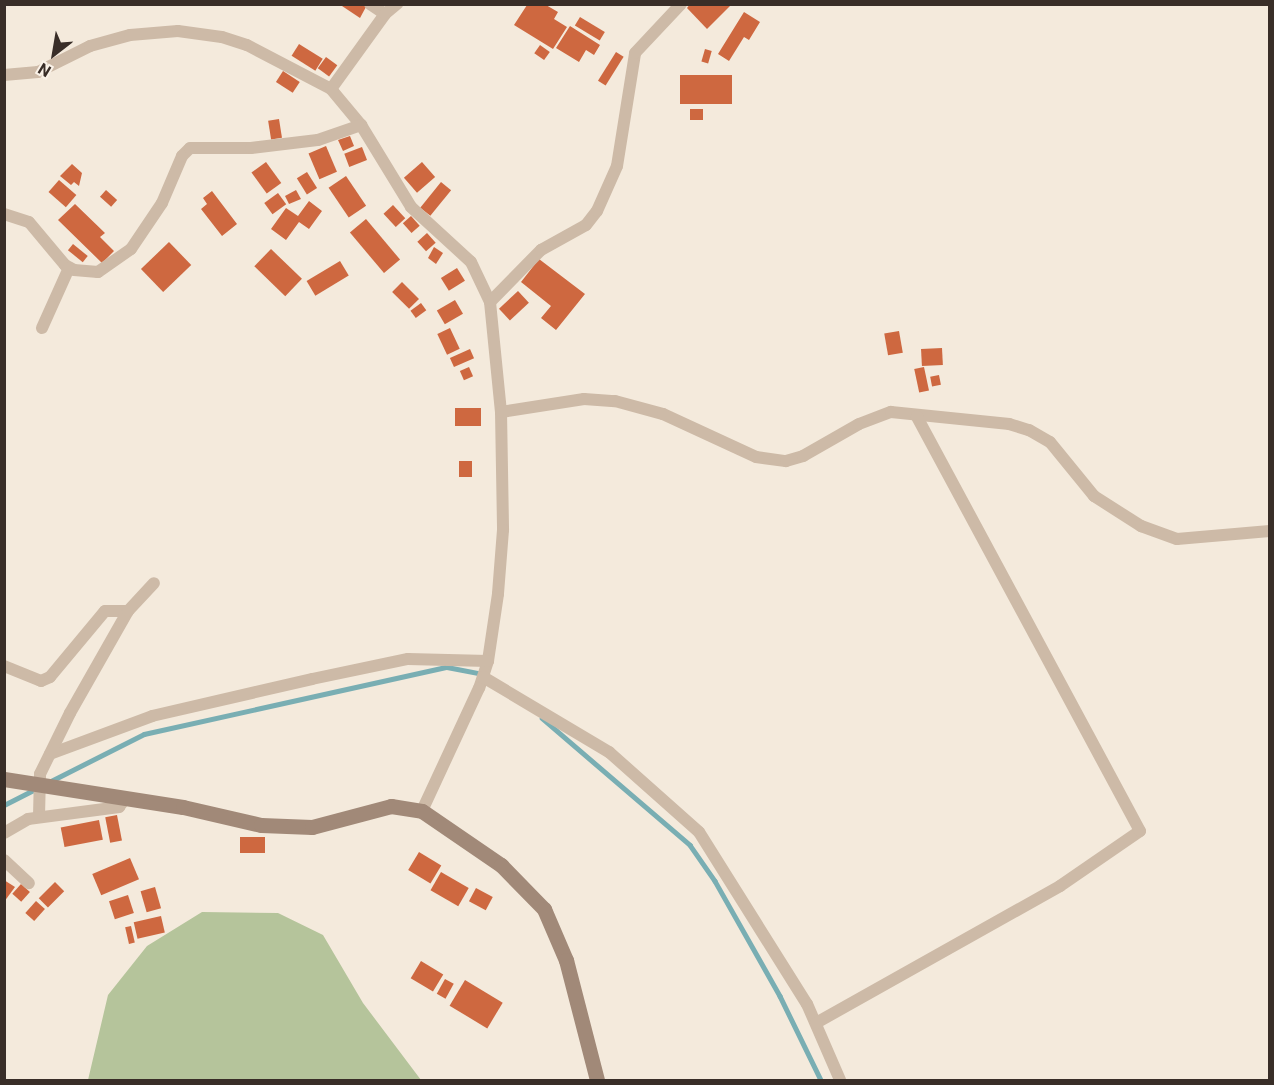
<!DOCTYPE html>
<style>
body{margin:0}
#map{position:relative;width:1274px;height:1085px;overflow:hidden;background:#f4eadc;font-family:Roboto,sans-serif}
div>[style]{position:absolute}
[style*='--x']{left:calc(var(--x)*1px);top:calc(var(--y)*1px);width:calc(var(--w)*1px);rotate:calc(var(--a)*1deg)}
.green>*{inset:0;background:#b5c49b}
.stream>*{height:4.5px;margin:-2.25px;padding:0 2.25px;transform-origin:2.25px;border-radius:2.25px;background:#79aeb3}
.building>*{inset:0;background:#ce6840;transform-origin:0 0}
.street>*{height:12px;margin:-6px;padding:0 6px;transform-origin:6px;border-radius:6px;background:#cdbaa7}
.secondary>*{height:15px;margin:-7.5px;padding:0 7.5px;transform-origin:7.5px;border-radius:7.5px;background:#a18978}
span{translate:-50% -50%;white-space:nowrap;text-align:center;line-height:1.15;-webkit-text-stroke:4.5px #fbf3e9;paint-order:stroke}
.frame{position:absolute;inset:0;border:6px solid #392e28;pointer-events:none}
.north{position:absolute;left:24px;top:24px;width:60px;height:60px;-webkit-text-stroke:4px #fbf3e9;paint-order:stroke;rotate:211deg;font-size:16px;font-weight:700;line-height:24px;text-align:center;color:#392e28}
.north::after{content:'';display:block;margin:auto;width:21px;height:27px;background:#392e28;clip-path:polygon(50% 0,100% 100%,50% 72%,0 100%)}
</style>
<div id="map">
<div class="green">
<i style="clip-path:polygon(202px 912px,278px 913px,323px 935px,363px 1003px,421px 1080px,88px 1080px,108px 995px,147px 946px)"></i>
</div>
<div class="stream">
<i style="--x:542;--y:718;--w:195;--a:40.6"></i>
<i style="--x:690;--y:845;--w:44;--a:55.2"></i>
<i style="--x:715;--y:881;--w:132;--a:60.5"></i>
<i style="--x:780;--y:996;--w:93;--a:64"></i>
<i style="--x:49;--y:782;--w:106;--a:-26.8"></i>
<i style="--x:144;--y:734;--w:310;--a:-12.5"></i>
<i style="--x:447;--y:667;--w:37;--a:11"></i>
<i style="--x:4;--y:805;--w:37;--a:-27"></i>
</div>
<div class="building">
<i style="clip-path:polygon(339px 4px,366px 4px,367px 5px,360px 18px)"></i>
<i style="clip-path:polygon(690px 4px,732px 4px,707px 29px,687px 8px)"></i>
<i style="clip-path:polygon(527px 5px,546px 5px,558px 12px,554px 19px,567px 27px,553px 49px,514px 25px)"></i>
<i style="clip-path:polygon(744px 12px,760px 22px,749px 40px,744px 37px,729px 61px,718px 54px)"></i>
<i style="left:580px;top:17px;width:29px;height:10px;rotate:31deg"></i>
<i style="clip-path:polygon(570px 26px,600px 45px,594px 55px,586px 50px,579px 62px,556px 48px)"></i>
<i style="left:299px;top:44px;width:28px;height:14px;rotate:32deg"></i>
<i style="left:540px;top:45px;width:12px;height:10px;rotate:35deg"></i>
<i style="left:705px;top:49px;width:7px;height:13px;rotate:16deg"></i>
<i style="left:616px;top:52px;width:9px;height:34px;rotate:32deg"></i>
<i style="left:326px;top:57px;width:14px;height:14px;rotate:36deg"></i>
<i style="left:283px;top:71px;width:20px;height:13px;rotate:33deg"></i>
<i style="left:680px;top:75px;width:52px;height:29px"></i>
<i style="left:690px;top:109px;width:13px;height:11px"></i>
<i style="left:279px;top:119px;width:19px;height:11px;rotate:81deg"></i>
<i style="clip-path:polygon(350px 136px,354px 146px,343px 151px,338px 140px)"></i>
<i style="left:326px;top:146px;width:28px;height:19px;rotate:67deg"></i>
<i style="left:362px;top:147px;width:14px;height:19px;rotate:69deg"></i>
<i style="left:266px;top:162px;width:26px;height:18px;rotate:54deg"></i>
<i style="left:422px;top:162px;width:20px;height:24px;rotate:49deg"></i>
<i style="clip-path:polygon(72px 164px,82px 173px,79px 186px,74px 182px,71px 185px,60px 176px)"></i>
<i style="left:307px;top:172px;width:19px;height:12px;rotate:58deg"></i>
<i style="left:346px;top:176px;width:36px;height:21px;rotate:56deg"></i>
<i style="left:59px;top:180px;width:23px;height:16px;rotate:41deg"></i>
<i style="left:441px;top:182px;width:13px;height:33px;rotate:39deg"></i>
<i style="left:106px;top:190px;width:15px;height:9px;rotate:42deg"></i>
<i style="clip-path:polygon(296px 190px,301px 199px,289px 204px,285px 196px)"></i>
<i style="clip-path:polygon(212px 191px,237px 224px,222px 236px,201px 209px,207px 204px,203px 198px)"></i>
<i style="left:278px;top:193px;width:14px;height:17px;rotate:54deg"></i>
<i style="clip-path:polygon(309px 201px,322px 211px,309px 229px,299px 222px,286px 240px,271px 229px,286px 208px,298px 216px)"></i>
<i style="clip-path:polygon(75px 204px,105px 233px,100px 237px,114px 251px,102px 263px,58px 220px)"></i>
<i style="left:393px;top:205px;width:18px;height:13px;rotate:47deg"></i>
<i style="left:411px;top:216px;width:13px;height:11px;rotate:48deg"></i>
<i style="left:366px;top:219px;width:53px;height:21px;rotate:50deg"></i>
<i style="left:427px;top:233px;width:13px;height:13px;rotate:48deg"></i>
<i style="left:169px;top:242px;width:32px;height:39px;rotate:46deg"></i>
<i style="left:73px;top:244px;width:19px;height:8px;rotate:39deg"></i>
<i style="clip-path:polygon(434px 247px,443px 253px,436px 264px,428px 258px)"></i>
<i style="left:271px;top:249px;width:43px;height:24px;rotate:44deg"></i>
<i style="clip-path:polygon(539px 259px,585px 294px,556px 330px,541px 318px,551px 306px,521px 282px)"></i>
<i style="left:340px;top:261px;width:17px;height:39px;rotate:59deg"></i>
<i style="left:457px;top:268px;width:15px;height:19px;rotate:58deg"></i>
<i style="left:402px;top:282px;width:24px;height:14px;rotate:45deg"></i>
<i style="left:518px;top:291px;width:16px;height:26px;rotate:47deg"></i>
<i style="left:455px;top:300px;width:16px;height:21px;rotate:60deg"></i>
<i style="left:421px;top:303px;width:9px;height:13px;rotate:54deg"></i>
<i style="left:450px;top:328px;width:23px;height:14px;rotate:65deg"></i>
<i style="left:899px;top:331px;width:22px;height:15px;rotate:80deg"></i>
<i style="left:942px;top:348px;width:17px;height:21px;rotate:87deg"></i>
<i style="left:470px;top:349px;width:10px;height:22px;rotate:66deg"></i>
<i style="left:469px;top:367px;width:10px;height:10px;rotate:66deg"></i>
<i style="left:924px;top:367px;width:24px;height:10px;rotate:78deg"></i>
<i style="left:939px;top:375px;width:10px;height:9px;rotate:79deg"></i>
<i style="left:455px;top:408px;width:26px;height:18px"></i>
<i style="left:459px;top:461px;width:13px;height:16px"></i>
<i style="left:117px;top:815px;width:26px;height:12px;rotate:79deg"></i>
<i style="left:99px;top:820px;width:20px;height:39px;rotate:79deg"></i>
<i style="left:240px;top:837px;width:25px;height:16px"></i>
<i style="left:419px;top:852px;width:26px;height:21px;rotate:31deg"></i>
<i style="left:130px;top:858px;width:23px;height:41px;rotate:67deg"></i>
<i style="left:441px;top:872px;width:32px;height:21px;rotate:30deg"></i>
<i style="clip-path:polygon(4px 880px,15px 887px,4px 902px)"></i>
<i style="left:55px;top:882px;width:13px;height:23px;rotate:45deg"></i>
<i style="left:21px;top:884px;width:12px;height:13px;rotate:42deg"></i>
<i style="left:155px;top:887px;width:22px;height:15px;rotate:74deg"></i>
<i style="left:476px;top:888px;width:19px;height:15px;rotate:28deg"></i>
<i style="left:128px;top:895px;width:19px;height:20px;rotate:72deg"></i>
<i style="left:36px;top:901px;width:12px;height:16px;rotate:42deg"></i>
<i style="left:161px;top:916px;width:17px;height:28px;rotate:77deg"></i>
<i style="left:131px;top:926px;width:17px;height:6px;rotate:77deg"></i>
<i style="left:421px;top:961px;width:26px;height:20px;rotate:31deg"></i>
<i style="left:445px;top:979px;width:10px;height:17px;rotate:29deg"></i>
<i style="left:465px;top:980px;width:44px;height:30px;rotate:31deg"></i>
</div>
<div class="street">
<i style="--x:370;--y:4;--w:18;--a:34"></i>
<i style="--x:4;--y:75;--w:34;--a:-5"></i>
<i style="--x:38;--y:72;--w:58;--a:-26.6"></i>
<i style="--x:90;--y:46;--w:41;--a:-15.4"></i>
<i style="--x:130;--y:35;--w:48;--a:-4.8"></i>
<i style="--x:178;--y:31;--w:44;--a:7.8"></i>
<i style="--x:222;--y:37;--w:26;--a:18"></i>
<i style="--x:247;--y:45;--w:95;--a:27.6"></i>
<i style="--x:331;--y:89;--w:47;--a:50.2"></i>
<i style="--x:361;--y:125;--w:96;--a:58.6"></i>
<i style="--x:411;--y:207;--w:81;--a:42.5"></i>
<i style="--x:471;--y:262;--w:44;--a:64.6"></i>
<i style="--x:490;--y:302;--w:111;--a:84.3"></i>
<i style="--x:501;--y:412;--w:118;--a:89"></i>
<i style="--x:503;--y:530;--w:64;--a:94.5"></i>
<i style="--x:498;--y:594;--w:68;--a:98.5"></i>
<i style="--x:488;--y:661;--w:28;--a:108"></i>
<i style="--x:479;--y:688;--w:136;--a:114.9"></i>
<i style="--x:331;--y:89;--w:92;--a:-54.2"></i>
<i style="--x:385;--y:14;--w:16;--a:-40"></i>
<i style="--x:4;--y:214;--w:26;--a:18"></i>
<i style="--x:29;--y:222;--w:56;--a:50.1"></i>
<i style="--x:65;--y:265;--w:10;--a:29"></i>
<i style="--x:74;--y:270;--w:24;--a:5"></i>
<i style="--x:98;--y:272;--w:40;--a:-34.9"></i>
<i style="--x:131;--y:249;--w:55;--a:-56"></i>
<i style="--x:162;--y:203;--w:51;--a:-66.9"></i>
<i style="--x:182;--y:156;--w:11;--a:-45"></i>
<i style="--x:190;--y:148;--w:61;--a:0"></i>
<i style="--x:251;--y:148;--w:67;--a:-6.8"></i>
<i style="--x:318;--y:140;--w:46;--a:-19.2"></i>
<i style="--x:490;--y:302;--w:73;--a:-45.6"></i>
<i style="--x:541;--y:250;--w:51;--a:-29.1"></i>
<i style="--x:586;--y:225;--w:18;--a:-52"></i>
<i style="--x:597;--y:211;--w:49;--a:-66"></i>
<i style="--x:617;--y:166;--w:114;--a:-80.9"></i>
<i style="--x:635;--y:53;--w:67;--a:-46.8"></i>
<i style="--x:42;--y:328;--w:66;--a:-65.8"></i>
<i style="--x:501;--y:412;--w:84;--a:-8.9"></i>
<i style="--x:584;--y:399;--w:31;--a:4"></i>
<i style="--x:615;--y:401;--w:50;--a:15.2"></i>
<i style="--x:663;--y:414;--w:102;--a:24.8"></i>
<i style="--x:756;--y:457;--w:30;--a:8"></i>
<i style="--x:786;--y:461;--w:18;--a:-16"></i>
<i style="--x:803;--y:456;--w:64;--a:-29.7"></i>
<i style="--x:859;--y:424;--w:34;--a:-21"></i>
<i style="--x:891;--y:412;--w:119;--a:5.8"></i>
<i style="--x:1009;--y:424;--w:21;--a:17"></i>
<i style="--x:1029;--y:430;--w:24;--a:30"></i>
<i style="--x:1050;--y:442;--w:70;--a:50.8"></i>
<i style="--x:1094;--y:496;--w:56;--a:32.6"></i>
<i style="--x:1141;--y:526;--w:38;--a:20"></i>
<i style="--x:1177;--y:539;--w:93;--a:-4.9"></i>
<i style="--x:4;--y:666;--w:40;--a:22"></i>
<i style="--x:41;--y:681;--w:10;--a:-24"></i>
<i style="--x:50;--y:677;--w:86;--a:-50.2"></i>
<i style="--x:105;--y:611;--w:23;--a:0"></i>
<i style="--x:483;--y:677;--w:147;--a:30.8"></i>
<i style="--x:609;--y:752;--w:120;--a:41.6"></i>
<i style="--x:699;--y:832;--w:203;--a:57.9"></i>
<i style="--x:807;--y:1004;--w:83;--a:66.5"></i>
<i style="--x:50;--y:754;--w:109;--a:-20.4"></i>
<i style="--x:152;--y:716;--w:164;--a:-13"></i>
<i style="--x:312;--y:679;--w:98;--a:-11.8"></i>
<i style="--x:408;--y:659;--w:80;--a:1.4"></i>
<i style="--x:39;--y:816;--w:42;--a:-88.6"></i>
<i style="--x:40;--y:774;--w:68;--a:-63.8"></i>
<i style="--x:70;--y:713;--w:117;--a:-60.4"></i>
<i style="--x:128;--y:611;--w:38;--a:-47"></i>
<i style="--x:4;--y:833;--w:28;--a:-30"></i>
<i style="--x:28;--y:819;--w:92;--a:-7.5"></i>
<i style="--x:119;--y:807;--w:10;--a:-53"></i>
<i style="--x:4;--y:860;--w:34;--a:43"></i>
<i style="--x:816;--y:1023;--w:280;--a:-29.3"></i>
<i style="--x:1060;--y:886;--w:97;--a:-34.5"></i>
<i style="--x:1140;--y:831;--w:471;--a:-118.3"></i>
</div>
<div class="secondary">
<i style="--x:4;--y:779;--w:181;--a:8.9"></i>
<i style="--x:183;--y:807;--w:80;--a:13"></i>
<i style="--x:261;--y:825;--w:51;--a:2.2"></i>
<i style="--x:312;--y:827;--w:82;--a:-14.9"></i>
<i style="--x:391;--y:806;--w:31;--a:9"></i>
<i style="--x:422;--y:811;--w:96;--a:34.4"></i>
<i style="--x:501;--y:865;--w:62;--a:45.7"></i>
<i style="--x:544;--y:909;--w:56;--a:66.7"></i>
<i style="--x:566;--y:960;--w:124;--a:75.5"></i>
</div>
<div class="frame"></div>
<div class="north">N</div>
</div>
